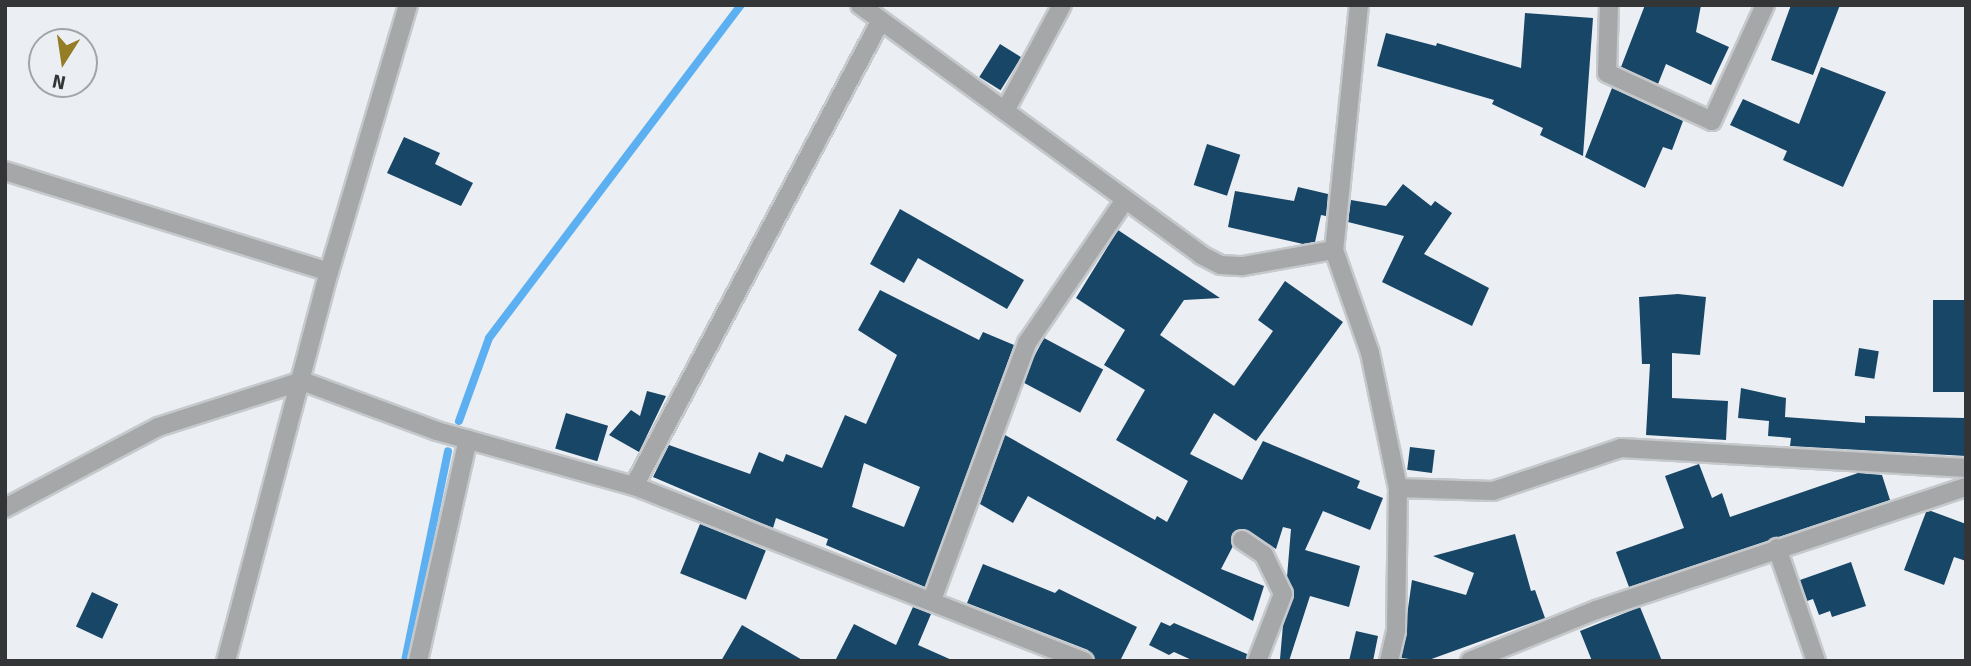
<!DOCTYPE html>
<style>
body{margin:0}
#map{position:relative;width:1971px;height:666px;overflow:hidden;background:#ebeef2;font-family:Signika,sans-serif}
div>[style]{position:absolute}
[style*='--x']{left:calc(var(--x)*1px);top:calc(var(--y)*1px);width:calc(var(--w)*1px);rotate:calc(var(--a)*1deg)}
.stream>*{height:8px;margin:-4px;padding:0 4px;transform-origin:4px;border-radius:4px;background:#5cb0f2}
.building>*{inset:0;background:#184667;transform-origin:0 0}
.roads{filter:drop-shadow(2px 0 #c6c9cc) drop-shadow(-2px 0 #c6c9cc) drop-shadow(0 2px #c6c9cc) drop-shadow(0 -2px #c6c9cc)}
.minor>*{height:18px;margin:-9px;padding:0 9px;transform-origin:9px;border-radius:9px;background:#a5a7a8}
.tertiary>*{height:18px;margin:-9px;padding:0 9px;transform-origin:9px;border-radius:9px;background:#a5a7a8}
span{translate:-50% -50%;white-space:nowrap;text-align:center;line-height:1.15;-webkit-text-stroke:7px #ebeef2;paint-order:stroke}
.frame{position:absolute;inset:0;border:7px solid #343536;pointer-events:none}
.north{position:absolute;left:28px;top:28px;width:70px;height:70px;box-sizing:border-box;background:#ebeef2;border:2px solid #a2a4a7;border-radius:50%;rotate:192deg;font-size:19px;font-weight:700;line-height:28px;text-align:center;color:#343536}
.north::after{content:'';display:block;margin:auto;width:24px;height:32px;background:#947d25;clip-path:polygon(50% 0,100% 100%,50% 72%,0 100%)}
</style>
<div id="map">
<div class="stream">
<i style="--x:459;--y:421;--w:88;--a:-70.1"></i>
<i style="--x:489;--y:338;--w:418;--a:-52.9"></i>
<i style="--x:405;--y:661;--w:214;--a:-78.4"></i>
</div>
<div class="building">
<i style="clip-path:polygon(1645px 5px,1701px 5px,1696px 32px,1729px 47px,1711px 85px,1666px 64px,1658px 84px,1621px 67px)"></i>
<i style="clip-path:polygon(1791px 5px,1840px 5px,1813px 75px,1771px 60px)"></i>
<i style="clip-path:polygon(1525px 13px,1593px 18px,1583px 156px,1540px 135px,1543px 128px,1492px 104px,1494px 100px,1377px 66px,1386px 33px,1436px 46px,1437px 43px,1521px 68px)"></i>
<i style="left:1000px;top:44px;width:25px;height:39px;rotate:32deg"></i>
<i style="clip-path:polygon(1821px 67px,1886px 92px,1843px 187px,1783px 160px,1787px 151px,1730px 125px,1743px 99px,1799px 124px)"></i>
<i style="clip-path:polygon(1612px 88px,1683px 121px,1672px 150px,1663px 147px,1645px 188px,1585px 157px)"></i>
<i style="clip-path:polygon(404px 137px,440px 153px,435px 164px,473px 183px,461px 206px,387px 173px)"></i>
<i style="left:1207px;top:144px;width:35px;height:43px;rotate:18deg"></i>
<i style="clip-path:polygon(1403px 184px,1431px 206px,1435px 201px,1452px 213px,1424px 254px,1489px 288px,1472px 326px,1382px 282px,1404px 236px,1348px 222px,1351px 200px,1386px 206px)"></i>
<i style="clip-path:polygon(1298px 187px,1328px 194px,1326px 216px,1321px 215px,1315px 242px,1303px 244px,1228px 227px,1235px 191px,1294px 201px)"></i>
<i style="clip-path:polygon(900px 209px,1024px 280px,1007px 309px,918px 258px,904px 283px,870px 264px)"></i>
<i style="clip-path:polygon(1118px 230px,1220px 298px,1184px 300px,1160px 335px,1234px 386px,1273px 331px,1258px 320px,1285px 281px,1343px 322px,1256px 441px,1214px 413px,1190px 454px,1242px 480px,1263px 441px,1360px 481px,1357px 488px,1383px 498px,1370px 530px,1323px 511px,1305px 550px,1360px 566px,1349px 607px,1310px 596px,1289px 661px,1280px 659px,1283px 625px,1294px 594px,1287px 577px,1291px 529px,1283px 527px,1276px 549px,1244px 529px,1232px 534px,1233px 546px,1221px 569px,1264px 586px,1253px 621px,1028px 496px,1013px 523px,980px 504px,1005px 435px,1155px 520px,1157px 516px,1167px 522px,1188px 481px,1116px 440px,1145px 390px,1104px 365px,1125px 330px,1076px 298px)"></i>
<i style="clip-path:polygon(evenodd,880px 290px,979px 340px,983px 332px,1014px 345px,925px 587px,826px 545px,828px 539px,776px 518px,773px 528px,653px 477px,669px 445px,750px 474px,759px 452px,783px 462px,786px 454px,822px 468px,845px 415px,866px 424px,897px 355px,858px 330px,880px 290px,864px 463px,920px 487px,904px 527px,852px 507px,864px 463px)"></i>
<i style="clip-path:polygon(1678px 294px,1706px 297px,1700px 355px,1672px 353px,1672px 398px,1728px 401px,1726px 440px,1646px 435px,1650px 364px,1642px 364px,1639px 297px)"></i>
<i style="left:1933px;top:300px;width:33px;height:92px"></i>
<i style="left:1044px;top:338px;width:67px;height:49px;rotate:28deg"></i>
<i style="left:1859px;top:348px;width:20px;height:28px;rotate:9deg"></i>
<i style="clip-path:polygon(1741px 388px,1786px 398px,1785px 417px,1865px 423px,1865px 416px,1966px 418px,1966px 456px,1790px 446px,1791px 438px,1768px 436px,1769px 421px,1738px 418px)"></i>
<i style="clip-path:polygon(647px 391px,666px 396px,639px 452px,609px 435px,631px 410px,640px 416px)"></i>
<i style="left:566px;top:413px;width:44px;height:37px;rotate:17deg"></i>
<i style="left:1410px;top:447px;width:25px;height:23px;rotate:7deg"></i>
<i style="clip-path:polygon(1699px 464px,1712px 498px,1722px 493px,1730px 517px,1858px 473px,1882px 475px,1890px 500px,1629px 587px,1616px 552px,1684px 528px,1665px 476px)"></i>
<i style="clip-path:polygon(1931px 511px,1966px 524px,1966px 561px,1954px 557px,1944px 585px,1904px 570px,1926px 512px)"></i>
<i style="left:700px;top:524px;width:71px;height:53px;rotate:22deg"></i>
<i style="clip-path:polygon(1515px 534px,1531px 591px,1535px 590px,1545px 618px,1426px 661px,1401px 658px,1412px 580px,1466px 595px,1474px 573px,1433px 556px)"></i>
<i style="clip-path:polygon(1851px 562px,1866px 606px,1832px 617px,1830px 611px,1819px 615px,1813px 599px,1807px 601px,1800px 580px)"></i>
<i style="clip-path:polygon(983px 564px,1055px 593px,1059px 589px,1137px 627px,1120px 661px,1095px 661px,1088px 650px,967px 603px)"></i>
<i style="left:92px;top:592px;width:29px;height:38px;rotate:25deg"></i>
<i style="clip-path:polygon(913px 607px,931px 614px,918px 645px,954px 661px,835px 661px,854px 624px,896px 645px)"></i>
<i style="clip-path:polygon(1640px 607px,1662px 661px,1592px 661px,1580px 631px)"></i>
<i style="clip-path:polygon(1161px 622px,1170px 626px,1174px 623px,1247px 654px,1246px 661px,1194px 661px,1174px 652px,1169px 655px,1149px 645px)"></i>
<i style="clip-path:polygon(742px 625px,804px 661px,721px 661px)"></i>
<i style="clip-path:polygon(1356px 631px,1378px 636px,1373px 661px,1349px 661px)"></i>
</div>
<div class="roads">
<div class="minor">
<i style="--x:860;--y:5;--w:423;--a:36.2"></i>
<i style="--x:1201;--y:255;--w:22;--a:27"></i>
<i style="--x:1221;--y:265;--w:22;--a:3"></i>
<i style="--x:1243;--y:266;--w:92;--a:-10"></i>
<i style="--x:1609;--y:5;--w:68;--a:91.7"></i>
<i style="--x:1607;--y:73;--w:115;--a:24.6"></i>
<i style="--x:1712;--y:121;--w:128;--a:-65.4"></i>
<i style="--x:1005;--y:111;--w:120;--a:-61.7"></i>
<i style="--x:5;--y:171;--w:339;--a:17.3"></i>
<i style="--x:634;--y:486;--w:527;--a:-62.07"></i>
<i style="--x:1398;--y:488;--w:95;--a:1.8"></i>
<i style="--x:1493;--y:491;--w:135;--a:-18.6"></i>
<i style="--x:1621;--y:448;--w:346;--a:3.3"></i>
<i style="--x:5;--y:508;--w:173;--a:-27.9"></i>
<i style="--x:158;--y:427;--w:151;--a:-17.7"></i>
<i style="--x:302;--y:381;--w:144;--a:20.3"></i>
<i style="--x:437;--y:431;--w:205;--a:15.6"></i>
<i style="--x:634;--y:486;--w:483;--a:21.3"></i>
<i style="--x:1242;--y:540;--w:27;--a:34"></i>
<i style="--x:1264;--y:555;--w:43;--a:64"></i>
<i style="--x:1283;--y:594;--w:72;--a:111.2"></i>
<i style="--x:1777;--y:548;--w:120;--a:71"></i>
<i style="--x:932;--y:600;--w:274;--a:-69.7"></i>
<i style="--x:1027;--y:343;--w:173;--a:-55.6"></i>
<i style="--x:226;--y:661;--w:402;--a:-75.2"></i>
<i style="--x:329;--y:272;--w:278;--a:-73.5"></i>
<i style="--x:418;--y:661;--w:227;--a:-77.3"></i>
<i style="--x:1470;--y:661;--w:136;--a:-22"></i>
<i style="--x:1596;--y:610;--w:390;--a:-18.4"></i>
</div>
<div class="tertiary">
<i style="--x:1359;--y:5;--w:246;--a:95.8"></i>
<i style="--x:1334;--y:250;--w:109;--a:70.7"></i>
<i style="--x:1370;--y:353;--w:138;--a:78.3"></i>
<i style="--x:1398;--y:488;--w:143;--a:90.8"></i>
<i style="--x:1396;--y:631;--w:31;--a:103"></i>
</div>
</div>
<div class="frame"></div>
<div class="north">N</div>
</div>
